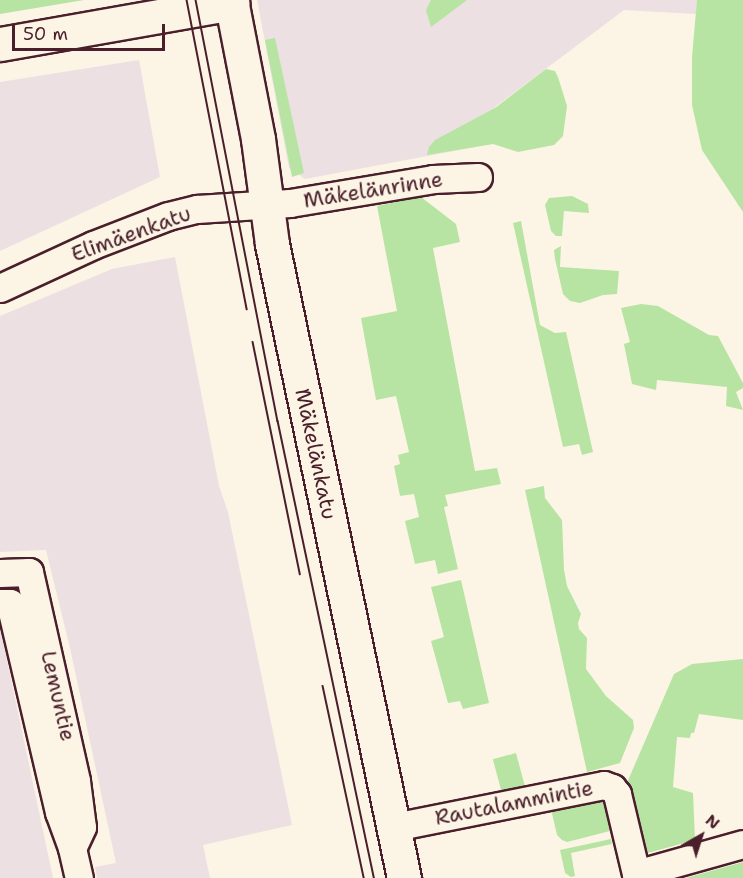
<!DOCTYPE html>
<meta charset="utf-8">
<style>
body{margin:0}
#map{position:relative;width:743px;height:878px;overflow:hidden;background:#fcf5e5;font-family:"Shantell Sans",sans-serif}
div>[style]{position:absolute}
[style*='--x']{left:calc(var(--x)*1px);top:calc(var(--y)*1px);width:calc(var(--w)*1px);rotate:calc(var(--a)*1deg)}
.built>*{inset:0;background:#ece0e2}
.green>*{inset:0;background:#b7e4a2;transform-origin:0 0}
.roads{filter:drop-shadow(2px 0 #4a1f2b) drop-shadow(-2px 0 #4a1f2b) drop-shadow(0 2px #4a1f2b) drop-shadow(0 -2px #4a1f2b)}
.minor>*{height:27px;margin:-13.5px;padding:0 13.5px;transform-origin:13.5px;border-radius:13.5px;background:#fcf5e5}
.major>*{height:33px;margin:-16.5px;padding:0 16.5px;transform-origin:16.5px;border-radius:16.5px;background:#fcf5e5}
.tram>*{height:1.5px;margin:-0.75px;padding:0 0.75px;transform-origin:0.75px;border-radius:0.75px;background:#4a1f2b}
span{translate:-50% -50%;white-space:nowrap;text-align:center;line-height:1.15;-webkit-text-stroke:4.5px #fcf5e5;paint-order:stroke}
.street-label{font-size:21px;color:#4a1f2b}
.north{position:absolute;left:671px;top:806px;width:60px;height:60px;-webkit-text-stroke:4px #fcf5e5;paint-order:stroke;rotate:39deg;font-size:16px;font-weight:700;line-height:24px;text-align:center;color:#4a1f2b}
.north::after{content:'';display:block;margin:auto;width:21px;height:27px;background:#4a1f2b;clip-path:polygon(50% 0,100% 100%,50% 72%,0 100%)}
.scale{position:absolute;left:12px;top:24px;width:153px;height:27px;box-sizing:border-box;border:3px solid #4a1f2b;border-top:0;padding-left:8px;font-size:18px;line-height:21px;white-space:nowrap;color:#4a1f2b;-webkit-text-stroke:4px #fcf5e5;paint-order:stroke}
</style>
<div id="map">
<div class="built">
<i style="clip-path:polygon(257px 0,697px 0,697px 2px,696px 14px,624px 10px,495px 107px,502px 142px,305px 179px,289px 168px)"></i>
<i style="clip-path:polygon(139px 60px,160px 177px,0 251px,0 82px)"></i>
<i style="clip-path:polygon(175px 257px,219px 486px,228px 512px,292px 825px,203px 845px,210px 878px,97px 878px,95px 867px,116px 863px,70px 648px,46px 550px,0 552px,0 316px,112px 269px)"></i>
<i style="clip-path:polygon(0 632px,1px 632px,53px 878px,0 878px)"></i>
</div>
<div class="green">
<i style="clip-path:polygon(0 0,84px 0,0 14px)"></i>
<i style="clip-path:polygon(431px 0,467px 0,431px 27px,426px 10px)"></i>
<i style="clip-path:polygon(697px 0,743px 0,743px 212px,702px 150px,692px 105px,692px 57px)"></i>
<i style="clip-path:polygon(275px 38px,304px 173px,292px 177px,265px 40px)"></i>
<i style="clip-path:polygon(546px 69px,555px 71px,558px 77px,567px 106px,563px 136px,554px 145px,518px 152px,493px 144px,427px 155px,429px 147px,435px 140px,495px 108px)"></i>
<i style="clip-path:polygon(572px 196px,588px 204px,589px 213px,564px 211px,562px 236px,556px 236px,551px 231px,545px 205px,549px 198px)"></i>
<i style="clip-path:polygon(421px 197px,456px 224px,460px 242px,433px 248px,475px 471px,497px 468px,501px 484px,445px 495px,448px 506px,444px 507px,458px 569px,438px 574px,435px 560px,415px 564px,405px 521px,419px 517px,414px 494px,400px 496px,394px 466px,400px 464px,398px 455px,409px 452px,396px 396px,376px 400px,361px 318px,397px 311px,377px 206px)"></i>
<i style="clip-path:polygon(521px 221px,540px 325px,555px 333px,566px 332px,593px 452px,582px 455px,579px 444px,563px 447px,513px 223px)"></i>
<i style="clip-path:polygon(561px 246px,560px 267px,619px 271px,617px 294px,603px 295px,580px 303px,570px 301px,563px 294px,555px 259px,554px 250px)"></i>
<i style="clip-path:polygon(641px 304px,658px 306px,709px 335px,718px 336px,743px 383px,743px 388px,736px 392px,743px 410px,726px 406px,727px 387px,657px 380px,656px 390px,632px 384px,624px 344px,630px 342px,621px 308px)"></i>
<i style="clip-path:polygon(544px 486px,545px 498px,562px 520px,564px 570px,567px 586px,581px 614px,578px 623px,579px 629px,587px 638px,586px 669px,606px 696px,633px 720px,634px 728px,620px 763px,587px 772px,525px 490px)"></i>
<i style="clip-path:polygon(461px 580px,489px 703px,463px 709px,460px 701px,448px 703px,431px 641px,444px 637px,431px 587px)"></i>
<i style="clip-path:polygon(743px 659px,743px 720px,699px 714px,694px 733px,691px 733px,690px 738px,677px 737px,673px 787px,693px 793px,695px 840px,644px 854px,626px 785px,674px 674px,692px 664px)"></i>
<i style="left:516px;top:753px;width:34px;height:24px;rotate:75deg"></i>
<i style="clip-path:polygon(598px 799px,604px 804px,610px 831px,567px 842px,562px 840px,557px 835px,551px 809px)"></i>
<i style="clip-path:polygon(611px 839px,612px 844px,571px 853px,575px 876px,571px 877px,565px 873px,560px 850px)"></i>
<i style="clip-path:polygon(743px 862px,743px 878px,686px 878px)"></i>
</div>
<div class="roads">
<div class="minor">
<i style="--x:0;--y:288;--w:102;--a:-24.8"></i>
<i style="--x:93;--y:245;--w:80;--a:-21.1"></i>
<i style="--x:168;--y:216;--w:30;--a:-14"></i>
<i style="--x:197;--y:209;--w:93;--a:-3.7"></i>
<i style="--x:290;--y:203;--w:145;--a:-9.5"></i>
<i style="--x:433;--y:179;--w:45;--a:-2.5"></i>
<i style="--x:0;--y:573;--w:29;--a:-2"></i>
<i style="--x:29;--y:572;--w:214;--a:77.3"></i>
<i style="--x:76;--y:781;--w:46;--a:82.6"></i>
<i style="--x:82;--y:827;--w:23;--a:115"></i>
<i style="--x:0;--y:603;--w:10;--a:0"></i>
<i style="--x:10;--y:603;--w:215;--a:76.8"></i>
<i style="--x:59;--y:812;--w:38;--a:70"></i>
<i style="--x:72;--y:848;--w:31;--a:77"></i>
<i style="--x:394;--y:827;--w:214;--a:-11.3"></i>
<i style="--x:604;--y:785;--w:9;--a:21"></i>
<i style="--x:612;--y:788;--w:8;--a:50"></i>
<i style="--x:617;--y:794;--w:86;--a:76.6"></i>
<i style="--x:636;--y:874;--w:111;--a:-15.7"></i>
</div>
<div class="major">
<i style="--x:231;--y:0;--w:142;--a:79"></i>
<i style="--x:258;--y:139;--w:106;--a:82.4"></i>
<i style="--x:272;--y:244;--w:648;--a:78.24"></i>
<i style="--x:0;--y:44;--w:236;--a:-10"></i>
</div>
</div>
<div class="tram">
<i style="--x:187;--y:0;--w:315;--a:79"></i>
<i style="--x:196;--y:0;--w:429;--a:79"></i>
<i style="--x:278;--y:421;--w:467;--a:78.1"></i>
<i style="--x:253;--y:342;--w:237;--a:78.5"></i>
<i style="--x:323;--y:686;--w:196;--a:77.9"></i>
</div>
<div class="street-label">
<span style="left:373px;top:190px;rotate:-9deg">Mäkelänrinne</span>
<span style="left:131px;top:234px;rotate:-20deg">Elimäenkatu</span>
<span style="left:316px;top:454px;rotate:78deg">Mäkelänkatu</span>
<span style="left:58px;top:696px;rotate:77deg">Lemuntie</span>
<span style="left:514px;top:803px;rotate:-11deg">Rautalammintie</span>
</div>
<div class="north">N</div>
<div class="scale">50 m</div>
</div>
